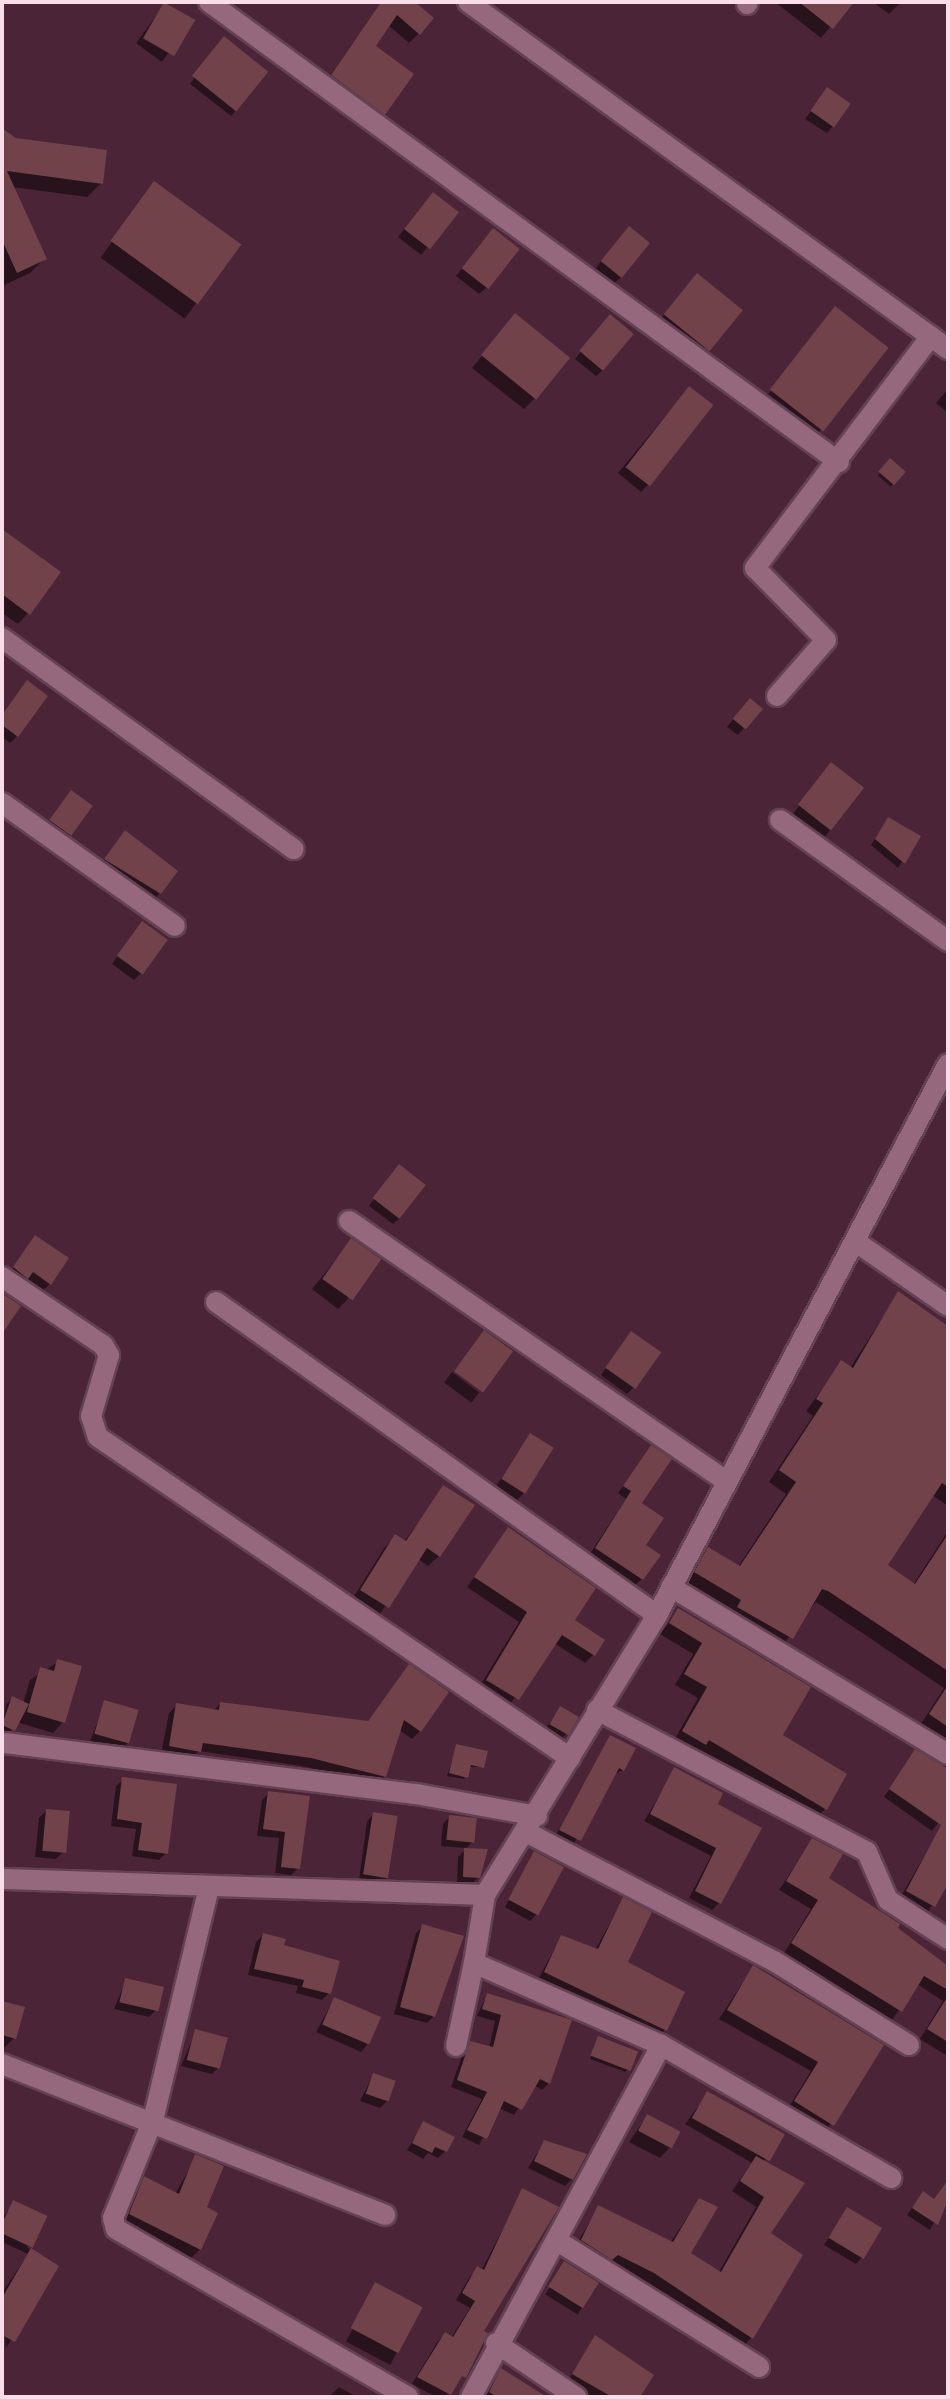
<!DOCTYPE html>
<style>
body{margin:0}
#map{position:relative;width:950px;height:2399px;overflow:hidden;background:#4b2437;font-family:"Alegreya Sans",sans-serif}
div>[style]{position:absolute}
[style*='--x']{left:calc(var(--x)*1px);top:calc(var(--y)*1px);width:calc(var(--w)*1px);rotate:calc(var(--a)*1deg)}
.shadow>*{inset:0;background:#0007;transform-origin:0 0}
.building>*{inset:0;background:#714249;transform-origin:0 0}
.roads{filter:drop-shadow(2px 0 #644253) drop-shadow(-2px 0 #644253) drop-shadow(0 2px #644253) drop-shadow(0 -2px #644253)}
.street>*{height:20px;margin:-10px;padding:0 10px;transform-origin:10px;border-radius:10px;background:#96687d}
span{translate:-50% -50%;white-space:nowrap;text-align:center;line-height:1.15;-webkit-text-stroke:7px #401a2d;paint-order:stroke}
.frame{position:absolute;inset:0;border:4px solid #f9dee9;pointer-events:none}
</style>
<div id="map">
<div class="shadow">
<i style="left:166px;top:2px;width:32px;height:51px;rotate:36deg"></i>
<i style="clip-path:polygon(381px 2px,408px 2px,419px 33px,409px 43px,388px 25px,373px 47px,384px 113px,374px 123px,323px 86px)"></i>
<i style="clip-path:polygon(775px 2px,851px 2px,821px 38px)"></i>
<i style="clip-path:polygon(873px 2px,901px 2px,889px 14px)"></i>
<i style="clip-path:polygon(218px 45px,237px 109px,231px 116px,190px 84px)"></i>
<i style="clip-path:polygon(827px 90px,833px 126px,827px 133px,805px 119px)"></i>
<i style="clip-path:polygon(2px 130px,101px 183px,87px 197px,12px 187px,44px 259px,30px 273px,2px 286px)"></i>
<i style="left:154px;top:184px;width:104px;height:91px;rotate:36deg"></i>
<i style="clip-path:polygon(426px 201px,456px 212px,421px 255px,398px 237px)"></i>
<i style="clip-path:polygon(622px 235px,621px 277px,614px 284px,595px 269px)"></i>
<i style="clip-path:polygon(486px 237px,486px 288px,479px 294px,456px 276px)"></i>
<i style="clip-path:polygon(686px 287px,740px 310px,695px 359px,655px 326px)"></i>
<i style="clip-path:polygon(835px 309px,821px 430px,810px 441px,762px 402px)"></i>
<i style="clip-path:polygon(515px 316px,535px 398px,524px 409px,472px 368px)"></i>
<i style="clip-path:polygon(603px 324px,603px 370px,596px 376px,575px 359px)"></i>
<i style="clip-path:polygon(948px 389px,948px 413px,936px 403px)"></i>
<i style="clip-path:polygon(682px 396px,648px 485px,641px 492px,618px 473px)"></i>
<i style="left:890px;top:461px;width:17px;height:19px;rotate:40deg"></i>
<i style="clip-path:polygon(2px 531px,28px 613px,18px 624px,2px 613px)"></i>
<i style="clip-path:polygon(743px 707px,760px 709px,738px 735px,727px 727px)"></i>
<i style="clip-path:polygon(2px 715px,17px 736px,10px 743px,2px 737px)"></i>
<i style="clip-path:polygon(825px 771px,862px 789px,824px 838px,793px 814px)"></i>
<i style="clip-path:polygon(65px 800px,71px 834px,64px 841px,45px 827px)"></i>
<i style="clip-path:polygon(888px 819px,918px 837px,898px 868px,871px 845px)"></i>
<i style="clip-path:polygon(119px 839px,160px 893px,154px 899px,99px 866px)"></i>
<i style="clip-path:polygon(135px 931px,141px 973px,134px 980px,112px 964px)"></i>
<i style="clip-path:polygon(392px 1174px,400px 1218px,393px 1224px,369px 1206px)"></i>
<i style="clip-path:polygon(35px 1237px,50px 1284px,43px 1290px,26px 1279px,20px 1285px,7px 1276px)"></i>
<i style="clip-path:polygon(351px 1241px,348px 1299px,338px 1309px,312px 1289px)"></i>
<i style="clip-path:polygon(898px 1294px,948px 1326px,948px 1506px,932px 1495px,885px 1566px,913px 1585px,948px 1531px,948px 1746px,919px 1727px,944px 1688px,816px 1602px,779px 1650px,684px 1584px,708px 1549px,738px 1567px,786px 1494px,769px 1482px,813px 1416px,806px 1411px,842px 1363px,850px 1368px)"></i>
<i style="clip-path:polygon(625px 1341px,634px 1387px,627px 1394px,601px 1375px)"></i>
<i style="left:452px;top:1372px;width:34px;height:13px;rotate:37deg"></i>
<i style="clip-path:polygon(530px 1436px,524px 1493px,517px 1500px,496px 1486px)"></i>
<i style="clip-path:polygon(651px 1448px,640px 1504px,642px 1579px,635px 1585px,589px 1555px,626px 1499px,618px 1493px)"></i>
<i style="clip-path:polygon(444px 1487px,439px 1556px,428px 1566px,418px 1559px,377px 1618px,351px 1601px,385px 1547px,396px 1537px,404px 1542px)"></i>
<i style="clip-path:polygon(509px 1529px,593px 1655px,585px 1663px,554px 1643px,508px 1707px,478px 1689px,519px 1622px,467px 1587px)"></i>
<i style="clip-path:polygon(678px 1610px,780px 1736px,825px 1809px,815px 1819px,698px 1750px,694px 1754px,673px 1742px,698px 1698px,675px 1685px,693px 1654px,660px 1634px)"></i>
<i style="clip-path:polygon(58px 1662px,63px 1722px,53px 1733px,17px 1722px,6px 1737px,2px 1734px,6px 1705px,12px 1698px,23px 1704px,30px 1680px)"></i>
<i style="clip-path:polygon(409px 1667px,420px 1731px,412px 1739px,399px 1730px,385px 1776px,377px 1784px,302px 1766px,199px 1751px,191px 1759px,161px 1754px,169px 1713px,177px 1705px,213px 1711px,220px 1704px,367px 1722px)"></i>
<i style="clip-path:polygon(105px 1703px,128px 1743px,121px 1749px,90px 1741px)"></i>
<i style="clip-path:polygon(560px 1708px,566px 1734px,560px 1741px,544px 1731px)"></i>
<i style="clip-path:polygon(611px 1738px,623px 1770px,613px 1775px,572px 1847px,554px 1838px)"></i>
<i style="clip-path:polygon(457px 1746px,482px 1767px,469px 1767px,464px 1779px,447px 1776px)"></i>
<i style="clip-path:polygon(915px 1752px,948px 1772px,948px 1810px,932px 1831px,884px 1797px)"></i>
<i style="clip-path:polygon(675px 1770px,715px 1805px,719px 1903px,712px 1910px,689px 1898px,711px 1856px,644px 1821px)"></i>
<i style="clip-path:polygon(123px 1780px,166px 1853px,159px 1860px,132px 1856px,136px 1829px,111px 1826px,116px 1786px)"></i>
<i style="clip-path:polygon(269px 1793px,308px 1798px,298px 1868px,291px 1875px,275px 1873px,279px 1838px,257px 1836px,262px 1800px)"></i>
<i style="clip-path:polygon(46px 1811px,63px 1852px,56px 1859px,35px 1857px,39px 1818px)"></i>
<i style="clip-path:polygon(374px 1814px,388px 1877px,381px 1884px,359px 1881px,367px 1821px)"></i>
<i style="clip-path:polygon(449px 1817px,473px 1842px,466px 1848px,441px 1846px,443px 1824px)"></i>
<i style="clip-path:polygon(939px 1831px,948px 1837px,948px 1879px,927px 1913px,900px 1898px)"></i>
<i style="clip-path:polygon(812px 1840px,826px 1879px,948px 1968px,946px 2055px,920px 2039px,943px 2001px,917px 1984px,892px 2020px,784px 1953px,811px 1909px,779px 1890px)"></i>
<i style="clip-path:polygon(465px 1850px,479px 1877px,471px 1884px,457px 1883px,458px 1857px)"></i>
<i style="clip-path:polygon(534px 1854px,537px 1914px,530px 1921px,505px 1907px)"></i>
<i style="clip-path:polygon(623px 1900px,625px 1963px,665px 2030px,657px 2038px,537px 1981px,561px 1937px,595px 1950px)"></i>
<i style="clip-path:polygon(423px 1926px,434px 2016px,427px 2023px,394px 2014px,416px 1933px)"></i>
<i style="clip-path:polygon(263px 1935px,329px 1993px,322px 2000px,296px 1993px,298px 1986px,248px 1975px,256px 1942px)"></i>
<i style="clip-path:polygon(753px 1967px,881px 2045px,824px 2134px,787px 2110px,811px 2071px,719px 2019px)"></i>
<i style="clip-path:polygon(126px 1980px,156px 2010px,149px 2017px,114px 2009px)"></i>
<i style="clip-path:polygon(487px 1995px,569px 2021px,549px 2083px,542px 2090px,534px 2085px,514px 2115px,499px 2108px,479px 2145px,462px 2137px,482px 2099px,451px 2087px,464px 2050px,471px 2043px,489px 2048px,495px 2021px,477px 2016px)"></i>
<i style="clip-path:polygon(334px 1999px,367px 2045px,361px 2052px,316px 2032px)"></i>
<i style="clip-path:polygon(2px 2003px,14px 2038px,3px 2049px,2px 2049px)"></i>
<i style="clip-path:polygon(196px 2031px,218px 2068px,212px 2074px,181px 2066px)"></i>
<i style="clip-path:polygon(599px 2038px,628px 2069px,625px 2072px,590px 2059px)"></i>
<i style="clip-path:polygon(373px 2075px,387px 2101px,380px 2108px,360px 2101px)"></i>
<i style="clip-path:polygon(708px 2093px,782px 2134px,763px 2162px,769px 2234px,751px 2338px,743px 2347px,645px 2281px,573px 2250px,599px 2207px,670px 2243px,699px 2200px,688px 2254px,719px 2272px,756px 2207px,732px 2191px,752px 2163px,685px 2124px)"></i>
<i style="clip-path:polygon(647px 2116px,670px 2147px,660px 2158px,629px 2142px)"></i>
<i style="clip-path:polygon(424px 2123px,445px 2151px,438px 2158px,428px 2153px,423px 2159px,407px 2150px)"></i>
<i style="clip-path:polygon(544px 2142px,572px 2179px,565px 2186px,528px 2168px)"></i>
<i style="clip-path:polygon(196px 2157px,204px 2208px,200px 2249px,190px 2259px,120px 2224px,144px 2179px,175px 2194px)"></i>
<i style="clip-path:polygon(948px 2181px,948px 2195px,930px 2230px,907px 2215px,917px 2201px,933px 2201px)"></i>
<i style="clip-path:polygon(523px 2190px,482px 2330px,450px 2394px,436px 2397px,412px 2384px,438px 2341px,445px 2334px,451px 2338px,470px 2308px,456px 2300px,471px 2275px,481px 2271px)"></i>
<i style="clip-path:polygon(14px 2202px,28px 2248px,56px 2267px,6px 2348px,2px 2293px,28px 2254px,2px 2242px,2px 2219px)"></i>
<i style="clip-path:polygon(848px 2209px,862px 2257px,856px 2264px,824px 2245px)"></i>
<i style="left:565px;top:2263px;width:38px;height:37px;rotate:32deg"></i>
<i style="left:376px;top:2285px;width:50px;height:64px;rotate:28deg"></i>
<i style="clip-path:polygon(595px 2337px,619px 2351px,638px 2397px,594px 2397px,567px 2382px)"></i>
<i style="clip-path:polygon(501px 2371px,527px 2397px,484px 2397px)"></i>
<i style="clip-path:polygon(339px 2387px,357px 2397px,329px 2397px)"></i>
</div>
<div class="building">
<i style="left:164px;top:2px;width:36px;height:42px;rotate:30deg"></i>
<i style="clip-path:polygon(381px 2px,415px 2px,434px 18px,420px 35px,397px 15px,376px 46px,414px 74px,385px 115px,331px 75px)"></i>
<i style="clip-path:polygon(799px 2px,854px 2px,833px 29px)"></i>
<i style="left:224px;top:36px;width:57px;height:51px;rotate:39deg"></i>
<i style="left:827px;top:87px;width:29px;height:29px;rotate:35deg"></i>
<i style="clip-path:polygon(2px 128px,16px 138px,107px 150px,103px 184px,7px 171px,47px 259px,17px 273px,2px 240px)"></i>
<i style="left:154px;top:181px;width:108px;height:74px;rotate:36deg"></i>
<i style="left:433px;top:192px;width:33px;height:47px;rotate:38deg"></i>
<i style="left:629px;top:226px;width:27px;height:45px;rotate:39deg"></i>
<i style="left:493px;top:228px;width:34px;height:51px;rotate:38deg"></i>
<i style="left:697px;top:273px;width:59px;height:53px;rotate:39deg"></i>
<i style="left:835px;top:306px;width:68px;height:106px;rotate:38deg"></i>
<i style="left:515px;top:313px;width:71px;height:54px;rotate:39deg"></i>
<i style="left:610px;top:314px;width:31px;height:48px;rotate:40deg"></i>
<i style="left:689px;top:386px;width:31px;height:103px;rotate:38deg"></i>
<i style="left:890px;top:458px;width:21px;height:18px;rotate:41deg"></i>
<i style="clip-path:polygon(2px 529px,61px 572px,30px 615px,2px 594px)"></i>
<i style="clip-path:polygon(27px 680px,48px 696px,18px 737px,2px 725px,2px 715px)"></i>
<i style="left:750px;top:698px;width:17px;height:27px;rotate:40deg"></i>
<i style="left:831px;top:762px;width:42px;height:54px;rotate:38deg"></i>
<i style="left:71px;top:790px;width:27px;height:37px;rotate:36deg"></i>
<i style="clip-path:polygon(888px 817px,921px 836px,905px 864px,875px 839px)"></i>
<i style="clip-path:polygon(125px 830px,178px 871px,161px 894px,104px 859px)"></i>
<i style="left:142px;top:921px;width:32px;height:43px;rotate:36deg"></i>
<i style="left:399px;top:1164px;width:34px;height:43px;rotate:38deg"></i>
<i style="clip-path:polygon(35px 1235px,69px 1258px,51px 1285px,33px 1272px,28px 1279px,13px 1267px)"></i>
<i style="left:351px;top:1238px;width:37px;height:50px;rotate:35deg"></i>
<i style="clip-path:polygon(898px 1291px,948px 1326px,948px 1487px,942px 1483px,888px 1565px,915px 1584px,948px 1534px,948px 1671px,828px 1591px,822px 1589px,793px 1639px,737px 1607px,741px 1600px,694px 1572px,708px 1547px,740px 1566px,796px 1482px,779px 1470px,823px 1403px,816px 1399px,841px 1360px,853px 1368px)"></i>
<i style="clip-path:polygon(2px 1293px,21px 1306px,2px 1334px)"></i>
<i style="left:484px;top:1330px;width:36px;height:51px;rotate:36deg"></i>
<i style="left:631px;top:1331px;width:37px;height:45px;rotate:35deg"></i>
<i style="left:530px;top:1433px;width:28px;height:54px;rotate:32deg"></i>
<i style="clip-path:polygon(651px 1445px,672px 1459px,642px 1503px,664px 1518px,646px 1545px,661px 1555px,643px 1580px,595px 1548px,631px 1491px,623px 1486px)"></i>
<i style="clip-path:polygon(443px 1485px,475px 1505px,440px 1557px,427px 1548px,389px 1608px,360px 1590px,395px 1534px,406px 1541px)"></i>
<i style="clip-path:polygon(508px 1527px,596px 1588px,575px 1620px,605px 1640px,595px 1656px,562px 1635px,519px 1700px,486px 1680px,527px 1612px,474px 1577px)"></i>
<i style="clip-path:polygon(678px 1608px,811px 1687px,783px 1735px,847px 1774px,827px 1810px,709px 1740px,706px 1745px,682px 1731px,707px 1687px,684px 1674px,702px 1643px,669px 1623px)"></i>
<i style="clip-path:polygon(57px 1659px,82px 1666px,65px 1723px,27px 1712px,40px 1667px,54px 1671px)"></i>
<i style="clip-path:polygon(409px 1664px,449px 1692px,421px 1732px,404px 1720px,386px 1777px,311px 1758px,203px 1743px,201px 1752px,169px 1746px,176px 1703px,219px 1710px,220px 1702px,368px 1721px)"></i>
<i style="clip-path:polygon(948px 1685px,948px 1727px,929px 1714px)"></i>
<i style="clip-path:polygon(12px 1696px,29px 1704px,15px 1731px,2px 1725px)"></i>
<i style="left:104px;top:1700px;width:36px;height:35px;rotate:16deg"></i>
<i style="left:560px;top:1706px;width:22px;height:21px;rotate:30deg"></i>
<i style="clip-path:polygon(610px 1735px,636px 1748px,624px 1771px,619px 1768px,581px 1841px,559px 1830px)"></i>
<i style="clip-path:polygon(456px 1744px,488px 1751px,484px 1768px,471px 1765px,468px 1778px,449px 1773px)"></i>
<i style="clip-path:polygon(915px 1749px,948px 1769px,948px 1884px,935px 1907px,906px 1891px,941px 1825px,889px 1789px)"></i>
<i style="clip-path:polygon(674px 1767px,723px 1793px,718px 1804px,762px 1828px,721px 1904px,695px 1891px,716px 1848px,650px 1814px)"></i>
<i style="clip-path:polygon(122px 1777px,177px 1784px,168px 1854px,138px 1850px,142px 1823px,117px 1819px)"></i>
<i style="clip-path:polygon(268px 1791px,310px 1796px,300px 1869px,281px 1867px,285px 1832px,263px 1829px)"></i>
<i style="left:46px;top:1809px;width:24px;height:42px;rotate:5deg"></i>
<i style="left:373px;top:1812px;width:25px;height:63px;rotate:9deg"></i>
<i style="left:449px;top:1815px;width:28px;height:25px;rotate:6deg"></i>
<i style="clip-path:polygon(812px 1838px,843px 1854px,829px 1878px,900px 1924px,898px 1928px,948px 1966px,948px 1990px,924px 1976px,902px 2012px,791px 1943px,818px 1900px,786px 1881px)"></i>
<i style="clip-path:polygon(464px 1848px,488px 1849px,480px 1878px,463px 1877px)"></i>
<i style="left:534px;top:1851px;width:34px;height:55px;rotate:28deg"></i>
<i style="clip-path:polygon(623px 1897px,652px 1912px,628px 1962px,685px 1992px,667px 2031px,544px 1972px,561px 1935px,598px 1949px)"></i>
<i style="clip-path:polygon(422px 1924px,464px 1936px,435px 2017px,400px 2007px)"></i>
<i style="clip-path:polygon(263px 1933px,286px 1939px,284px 1945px,340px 1961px,331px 1994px,302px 1987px,304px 1980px,254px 1969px)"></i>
<i style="clip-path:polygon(753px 1965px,884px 2045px,834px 2126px,794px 2101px,818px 2062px,727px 2010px)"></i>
<i style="left:125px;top:1978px;width:40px;height:25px;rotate:13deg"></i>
<i style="clip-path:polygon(487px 1993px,572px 2020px,550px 2084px,540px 2079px,522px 2110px,504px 2101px,487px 2139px,467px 2130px,487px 2092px,457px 2080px,470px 2041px,493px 2047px,501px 2015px,482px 2009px)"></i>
<i style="clip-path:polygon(948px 1996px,948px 2042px,927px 2029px)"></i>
<i style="left:334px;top:1997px;width:51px;height:30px;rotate:23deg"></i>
<i style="clip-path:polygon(2px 2001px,25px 2007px,16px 2039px,2px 2035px)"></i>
<i style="left:195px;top:2029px;width:34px;height:32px;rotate:15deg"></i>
<i style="left:598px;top:2036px;width:43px;height:21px;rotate:21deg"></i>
<i style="left:373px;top:2073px;width:24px;height:22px;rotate:19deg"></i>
<i style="left:707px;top:2091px;width:89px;height:31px;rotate:29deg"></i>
<i style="left:647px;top:2114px;width:38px;height:19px;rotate:28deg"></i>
<i style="clip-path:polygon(423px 2121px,455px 2137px,447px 2152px,435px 2147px,432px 2153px,412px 2143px)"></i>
<i style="clip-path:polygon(544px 2140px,587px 2154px,573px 2180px,534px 2161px)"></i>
<i style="clip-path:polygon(195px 2154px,224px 2166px,207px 2207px,218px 2213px,201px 2250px,129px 2214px,144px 2176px,179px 2194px)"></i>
<i style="clip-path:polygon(756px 2156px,805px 2183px,771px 2233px,803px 2255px,753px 2339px,654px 2273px,618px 2255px,612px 2260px,581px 2240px,598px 2205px,673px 2242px,699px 2198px,718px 2207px,691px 2253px,721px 2272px,764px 2197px,740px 2181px)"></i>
<i style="clip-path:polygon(948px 2180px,948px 2200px,938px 2225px,912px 2208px,923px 2191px,934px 2199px)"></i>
<i style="clip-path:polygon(522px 2188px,559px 2207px,484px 2331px,488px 2333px,466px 2378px,462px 2376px,451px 2395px,417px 2377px,445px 2332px,453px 2337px,475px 2301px,462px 2293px,477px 2266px,484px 2270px)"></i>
<i style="left:13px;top:2200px;width:38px;height:35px;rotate:25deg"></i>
<i style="left:847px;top:2207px;width:41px;height:36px;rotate:31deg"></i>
<i style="clip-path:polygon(31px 2248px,59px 2266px,15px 2342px,2px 2335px,2px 2298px)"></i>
<i style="left:564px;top:2261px;width:41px;height:30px;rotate:32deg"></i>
<i style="left:375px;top:2282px;width:54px;height:52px;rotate:28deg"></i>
<i style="clip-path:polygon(595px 2335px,654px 2375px,640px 2397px,612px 2397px,572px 2374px)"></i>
<i style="clip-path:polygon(501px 2368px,547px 2397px,497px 2397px,489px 2392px)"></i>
</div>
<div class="roads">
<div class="street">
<i style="--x:209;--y:2;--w:780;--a:36.14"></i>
<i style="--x:468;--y:2;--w:592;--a:35.86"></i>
<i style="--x:747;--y:4;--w:2;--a:-63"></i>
<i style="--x:2;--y:638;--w:360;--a:35.9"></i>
<i style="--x:777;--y:696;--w:74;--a:-48.8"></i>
<i style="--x:826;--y:640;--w:101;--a:-134.6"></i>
<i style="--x:755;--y:568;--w:291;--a:-52.8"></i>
<i style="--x:2;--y:803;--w:212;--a:35.4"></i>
<i style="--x:780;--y:820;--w:207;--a:35.8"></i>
<i style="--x:349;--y:1221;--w:459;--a:34.6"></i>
<i style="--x:856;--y:1242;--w:112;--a:34.8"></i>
<i style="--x:2;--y:1277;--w:122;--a:34"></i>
<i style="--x:103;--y:1345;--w:12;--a:59"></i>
<i style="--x:109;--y:1355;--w:64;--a:106.4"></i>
<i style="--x:91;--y:1416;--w:22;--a:72"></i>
<i style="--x:98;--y:1437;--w:571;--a:34.22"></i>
<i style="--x:216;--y:1302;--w:541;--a:35.37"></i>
<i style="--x:671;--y:1587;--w:323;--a:31.1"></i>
<i style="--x:597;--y:1710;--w:305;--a:27.7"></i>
<i style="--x:867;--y:1852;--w:52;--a:66.4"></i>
<i style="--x:888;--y:1900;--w:72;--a:33"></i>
<i style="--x:5;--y:1743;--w:414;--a:7.1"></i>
<i style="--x:416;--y:1794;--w:123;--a:10.3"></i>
<i style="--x:528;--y:1833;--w:277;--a:27.5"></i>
<i style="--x:774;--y:1961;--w:159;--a:31.9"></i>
<i style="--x:2;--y:1879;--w:483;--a:1.9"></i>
<i style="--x:485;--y:1895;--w:329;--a:-58.4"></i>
<i style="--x:657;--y:1615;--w:623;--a:-62.16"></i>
<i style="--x:209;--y:1887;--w:240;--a:103.5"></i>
<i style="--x:153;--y:2120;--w:106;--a:112.2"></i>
<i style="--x:113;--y:2218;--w:11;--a:75"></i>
<i style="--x:116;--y:2229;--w:337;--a:29.9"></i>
<i style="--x:661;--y:2045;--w:266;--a:30"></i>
<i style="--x:456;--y:2046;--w:85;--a:-77.8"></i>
<i style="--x:2;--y:2064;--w:412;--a:21.5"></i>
<i style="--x:559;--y:2242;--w:236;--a:32"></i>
<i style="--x:496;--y:2343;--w:97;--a:34"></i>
<i style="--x:471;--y:2397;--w:400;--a:-61.6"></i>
<i style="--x:661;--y:2045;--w:204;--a:-156.3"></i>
<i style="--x:474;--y:1963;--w:69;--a:-80.8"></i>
</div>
</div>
<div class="frame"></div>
</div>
